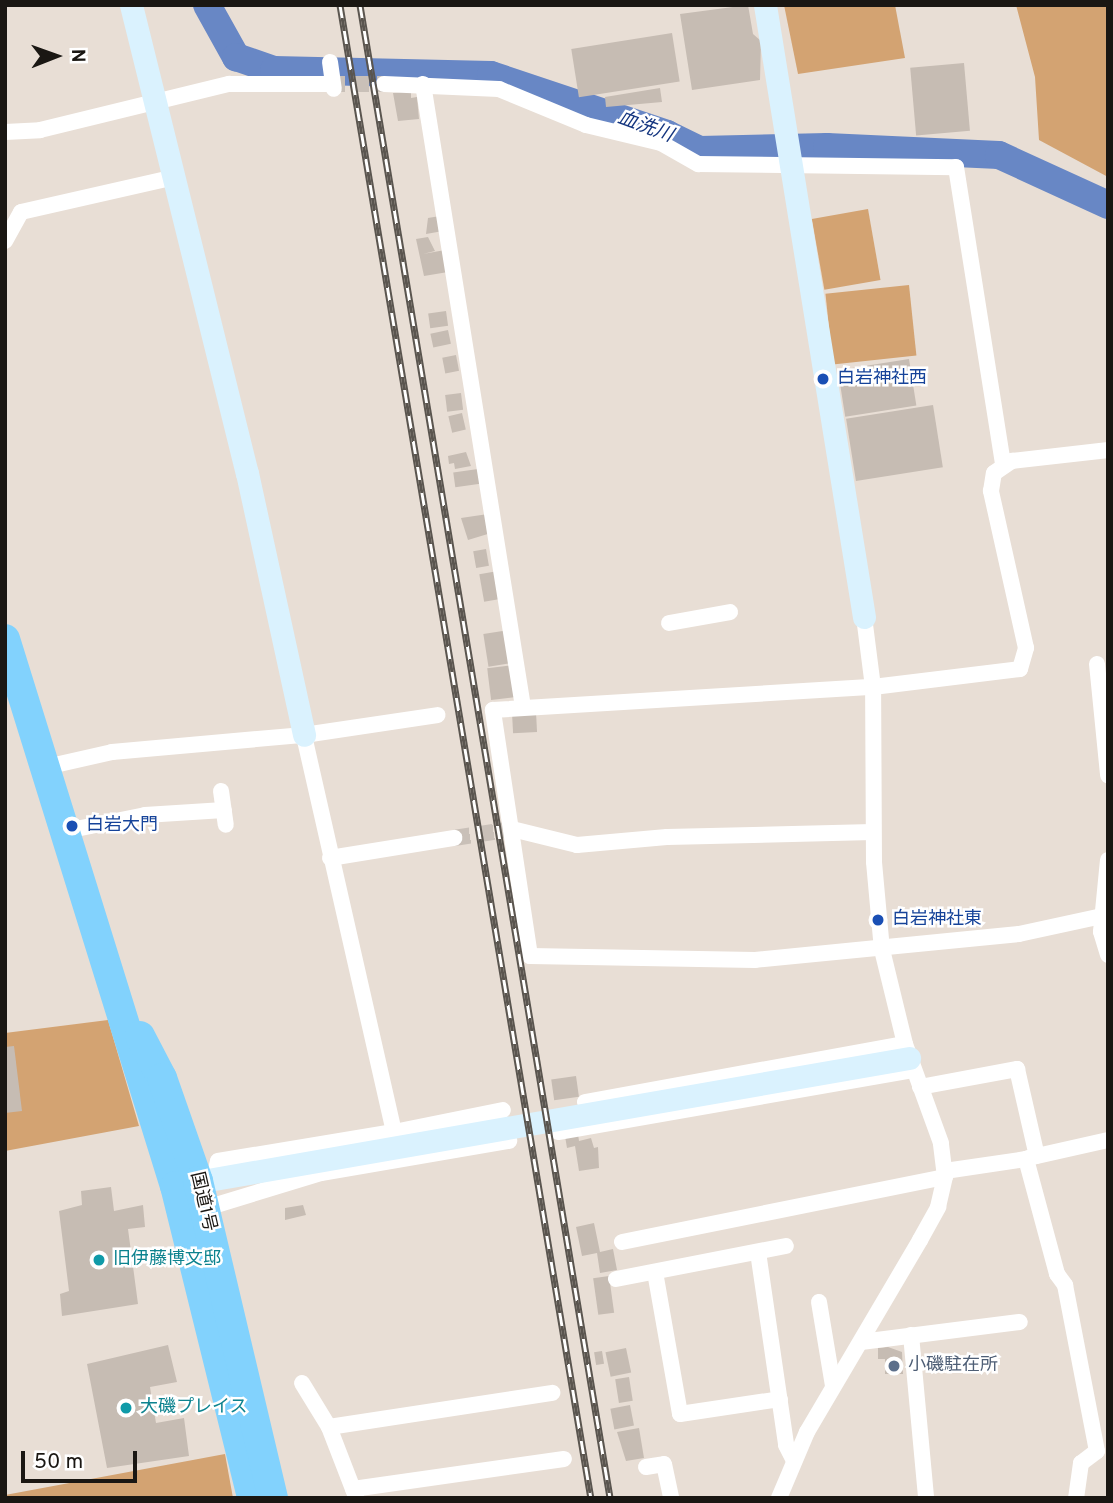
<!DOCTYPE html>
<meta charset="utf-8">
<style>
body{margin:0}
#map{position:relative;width:1113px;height:1503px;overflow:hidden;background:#e8ded5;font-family:Overpass,"Noto Sans JP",sans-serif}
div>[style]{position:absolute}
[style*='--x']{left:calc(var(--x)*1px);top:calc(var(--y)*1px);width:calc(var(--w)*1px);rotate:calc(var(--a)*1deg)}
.green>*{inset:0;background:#d3a372;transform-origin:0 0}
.river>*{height:28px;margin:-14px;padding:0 14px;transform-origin:14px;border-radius:14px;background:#6887c5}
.building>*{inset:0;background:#c6bcb3;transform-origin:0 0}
.street-tunnel>*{height:16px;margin-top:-8px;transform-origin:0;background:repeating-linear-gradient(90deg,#c9c0b8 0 16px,transparent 0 24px)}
.street>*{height:16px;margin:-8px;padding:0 8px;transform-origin:8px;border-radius:8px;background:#fff}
.secondary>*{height:23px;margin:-11.5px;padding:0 11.5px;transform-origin:11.5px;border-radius:11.5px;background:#daf2fe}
.highway>*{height:30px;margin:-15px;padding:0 15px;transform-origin:15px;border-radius:15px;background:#82d2fd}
.rail>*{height:7px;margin-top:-3.5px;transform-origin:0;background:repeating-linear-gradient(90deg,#fff 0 13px,#5a554f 0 26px);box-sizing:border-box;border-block:2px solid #5a554f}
.dots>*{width:19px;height:19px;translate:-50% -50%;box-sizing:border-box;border:4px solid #fff;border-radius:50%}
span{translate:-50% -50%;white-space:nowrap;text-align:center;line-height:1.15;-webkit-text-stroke:5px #fff;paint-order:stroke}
.transit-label{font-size:18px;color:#164399}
.left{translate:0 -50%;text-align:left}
.street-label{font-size:18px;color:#1a1713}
.culture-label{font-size:18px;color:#0d838f}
.service-label{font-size:18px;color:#4e5e75}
.water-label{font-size:19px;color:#14357f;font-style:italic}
.frame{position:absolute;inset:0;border:7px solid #1a1713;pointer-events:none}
.north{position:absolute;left:21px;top:21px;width:70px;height:70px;-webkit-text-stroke:5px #fff;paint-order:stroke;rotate:89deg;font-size:19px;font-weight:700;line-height:28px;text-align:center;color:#1a1713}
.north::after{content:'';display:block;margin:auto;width:24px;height:32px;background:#1a1713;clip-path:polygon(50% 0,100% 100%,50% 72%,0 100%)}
.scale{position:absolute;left:21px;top:1451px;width:116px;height:32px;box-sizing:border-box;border:4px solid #1a1713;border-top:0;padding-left:9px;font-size:21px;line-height:24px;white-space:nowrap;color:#1a1713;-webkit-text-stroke:5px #fff;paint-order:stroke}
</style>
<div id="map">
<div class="green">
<i style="clip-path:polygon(784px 5px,895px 5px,905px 58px,798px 74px)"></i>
<i style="clip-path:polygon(1016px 5px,1108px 5px,1108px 177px,1039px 140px,1035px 77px)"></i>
<i style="left:868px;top:209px;width:72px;height:57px;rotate:80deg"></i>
<i style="left:909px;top:285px;width:71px;height:84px;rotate:84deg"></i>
<i style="clip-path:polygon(108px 1020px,139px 1126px,5px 1151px,5px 1033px)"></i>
<i style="clip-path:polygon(225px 1454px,233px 1498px,5px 1498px,5px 1495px)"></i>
</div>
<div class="river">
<i style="--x:207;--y:5;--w:60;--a:60.9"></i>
<i style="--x:236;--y:57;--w:40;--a:18.9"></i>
<i style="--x:274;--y:70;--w:217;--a:1.3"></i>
<i style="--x:491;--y:75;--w:186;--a:18.5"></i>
<i style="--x:667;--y:134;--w:37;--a:26"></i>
<i style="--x:700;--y:150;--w:127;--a:-1.4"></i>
<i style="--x:827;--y:147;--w:172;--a:2.7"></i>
<i style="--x:999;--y:155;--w:120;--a:24.6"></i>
</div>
<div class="building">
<i style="clip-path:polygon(748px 5px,753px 34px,761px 41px,760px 80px,692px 90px,680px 14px)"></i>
<i style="left:672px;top:33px;width:49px;height:102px;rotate:81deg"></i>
<i style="left:964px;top:63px;width:68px;height:54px;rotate:85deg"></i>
<i style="clip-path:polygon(660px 88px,662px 102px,606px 107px,605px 97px)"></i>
<i style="clip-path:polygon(411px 91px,411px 98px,417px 97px,419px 119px,398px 121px,393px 93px)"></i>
<i style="clip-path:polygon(440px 216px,443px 231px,426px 234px,428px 218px)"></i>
<i style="clip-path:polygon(428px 237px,435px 251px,423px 254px,445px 250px,448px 272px,424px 276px,416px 239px)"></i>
<i style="left:446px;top:311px;width:15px;height:18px;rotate:82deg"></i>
<i style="left:448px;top:330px;width:14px;height:18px;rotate:78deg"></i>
<i style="left:456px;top:355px;width:16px;height:14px;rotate:79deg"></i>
<i style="left:909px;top:359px;width:47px;height:72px;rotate:81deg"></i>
<i style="left:461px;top:393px;width:17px;height:16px;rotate:83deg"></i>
<i style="left:933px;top:405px;width:63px;height:88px;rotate:81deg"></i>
<i style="left:462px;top:413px;width:17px;height:14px;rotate:77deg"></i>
<i style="clip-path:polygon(466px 452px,471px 466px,455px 469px,454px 463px,449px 464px,448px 456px)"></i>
<i style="left:478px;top:469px;width:15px;height:25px;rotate:82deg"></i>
<i style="clip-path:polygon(488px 514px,491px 533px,468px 540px,461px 518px)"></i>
<i style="left:486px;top:549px;width:17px;height:13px;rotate:80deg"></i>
<i style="left:498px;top:571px;width:28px;height:19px;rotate:80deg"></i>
<i style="left:509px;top:630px;width:33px;height:26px;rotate:81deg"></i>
<i style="left:514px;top:665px;width:32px;height:27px;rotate:83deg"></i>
<i style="left:536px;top:712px;width:20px;height:24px;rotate:87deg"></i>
<i style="clip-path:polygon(14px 1046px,22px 1111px,5px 1113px,5px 1047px)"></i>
<i style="left:576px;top:1076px;width:21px;height:25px;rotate:82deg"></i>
<i style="clip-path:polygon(578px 1134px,579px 1141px,591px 1138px,594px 1148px,598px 1147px,599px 1168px,579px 1171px,575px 1146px,567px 1148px,565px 1136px)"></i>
<i style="clip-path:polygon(111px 1187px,114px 1211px,143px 1205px,145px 1227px,128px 1229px,138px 1304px,62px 1316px,60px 1294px,69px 1291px,59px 1211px,82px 1205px,81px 1191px)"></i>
<i style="clip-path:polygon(303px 1205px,306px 1215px,285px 1220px,285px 1208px)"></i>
<i style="clip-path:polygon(594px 1223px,600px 1252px,613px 1249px,617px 1270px,600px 1273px,597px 1253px,582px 1256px,576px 1227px)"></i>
<i style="left:609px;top:1276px;width:37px;height:16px;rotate:82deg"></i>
<i style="clip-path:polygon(168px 1345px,177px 1382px,150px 1387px,152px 1400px,159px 1404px,154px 1411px,156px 1423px,184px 1418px,189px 1456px,107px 1468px,87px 1364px)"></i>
<i style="clip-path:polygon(888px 1347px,902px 1352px,903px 1374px,885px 1374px,885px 1359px,878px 1359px,878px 1348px)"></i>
<i style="left:626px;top:1348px;width:25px;height:21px;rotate:78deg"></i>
<i style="left:602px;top:1351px;width:13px;height:8px;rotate:81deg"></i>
<i style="left:629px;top:1377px;width:24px;height:14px;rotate:81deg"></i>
<i style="left:630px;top:1405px;width:21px;height:20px;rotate:79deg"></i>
<i style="clip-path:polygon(639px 1428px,644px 1458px,626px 1461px,617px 1432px)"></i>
</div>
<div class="street-tunnel">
<i style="--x:329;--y:84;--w:55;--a:0"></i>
<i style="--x:454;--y:838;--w:59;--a:-8.8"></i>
</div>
<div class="street">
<i style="--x:330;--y:62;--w:27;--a:82"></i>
<i style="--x:384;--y:84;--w:115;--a:2.5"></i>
<i style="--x:499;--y:89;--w:94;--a:22.5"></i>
<i style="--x:586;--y:125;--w:77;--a:13.5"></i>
<i style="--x:661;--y:143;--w:43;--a:29.6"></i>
<i style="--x:698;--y:164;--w:258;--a:0.7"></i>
<i style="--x:956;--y:167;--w:300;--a:81"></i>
<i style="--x:423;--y:84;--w:631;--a:80.88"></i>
<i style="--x:5;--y:132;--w:35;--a:-3"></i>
<i style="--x:40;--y:130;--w:195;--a:-13.7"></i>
<i style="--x:229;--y:84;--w:100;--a:0"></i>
<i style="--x:5;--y:241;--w:33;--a:-61"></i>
<i style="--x:21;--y:212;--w:158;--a:-12.8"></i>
<i style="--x:669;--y:623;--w:62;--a:-10.2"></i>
<i style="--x:1097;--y:664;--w:112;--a:84.3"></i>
<i style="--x:46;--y:767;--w:68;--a:-12.8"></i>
<i style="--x:112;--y:752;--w:193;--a:-5.1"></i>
<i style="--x:304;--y:735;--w:135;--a:-8.5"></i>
<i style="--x:221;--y:791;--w:34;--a:82"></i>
<i style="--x:512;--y:829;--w:67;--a:13.8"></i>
<i style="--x:577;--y:845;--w:90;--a:-5.1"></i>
<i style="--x:667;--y:837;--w:206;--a:-1.4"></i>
<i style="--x:66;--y:831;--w:81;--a:-11.4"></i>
<i style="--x:145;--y:815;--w:79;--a:-3.6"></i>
<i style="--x:330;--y:858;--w:126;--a:-9.2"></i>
<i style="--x:1108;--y:860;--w:72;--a:95.6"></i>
<i style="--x:1101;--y:932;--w:24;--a:73"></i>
<i style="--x:1102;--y:916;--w:85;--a:167.8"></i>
<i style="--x:1019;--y:934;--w:265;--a:174.4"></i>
<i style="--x:755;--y:960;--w:225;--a:-179"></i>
<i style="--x:530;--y:956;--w:249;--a:-98.6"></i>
<i style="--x:493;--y:710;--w:381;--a:-3.5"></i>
<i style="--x:873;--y:687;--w:148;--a:-7"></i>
<i style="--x:1020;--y:669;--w:22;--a:-74"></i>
<i style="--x:1026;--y:648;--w:161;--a:-102.6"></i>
<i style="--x:991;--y:491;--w:18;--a:-81"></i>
<i style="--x:994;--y:473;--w:22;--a:-34"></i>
<i style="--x:1012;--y:461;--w:97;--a:-6.5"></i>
<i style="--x:920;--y:1087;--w:99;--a:-10.5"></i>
<i style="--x:1017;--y:1069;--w:89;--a:77.1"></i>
<i style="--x:585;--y:1102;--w:325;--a:-10.3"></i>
<i style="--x:394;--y:1132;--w:111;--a:-11.4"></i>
<i style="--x:558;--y:1132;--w:360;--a:-9.9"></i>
<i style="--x:1028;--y:1158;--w:82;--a:-12.7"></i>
<i style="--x:945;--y:1171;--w:82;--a:-8.4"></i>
<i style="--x:1026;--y:1159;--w:119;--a:74.9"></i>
<i style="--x:1057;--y:1274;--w:14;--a:54"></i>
<i style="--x:1065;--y:1285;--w:169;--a:79.1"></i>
<i style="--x:1097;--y:1451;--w:20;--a:143"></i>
<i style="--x:1081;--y:1463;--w:35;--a:98"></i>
<i style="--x:214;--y:1178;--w:17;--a:-77"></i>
<i style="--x:218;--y:1161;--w:178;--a:-9.4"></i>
<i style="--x:394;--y:1132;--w:407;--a:-102.8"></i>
<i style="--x:203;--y:1209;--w:123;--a:-17"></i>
<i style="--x:321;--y:1173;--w:191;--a:-9.7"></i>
<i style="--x:622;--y:1242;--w:329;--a:-11.4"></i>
<i style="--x:758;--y:1252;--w:195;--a:81.7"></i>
<i style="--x:786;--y:1445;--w:18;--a:63"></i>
<i style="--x:655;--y:1272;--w:144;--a:80"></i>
<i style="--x:680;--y:1414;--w:101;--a:-8.5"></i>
<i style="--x:616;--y:1279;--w:173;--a:-11"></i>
<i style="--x:819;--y:1302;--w:85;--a:80.5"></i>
<i style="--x:911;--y:1335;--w:164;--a:84.7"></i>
<i style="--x:861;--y:1342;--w:160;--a:-7.2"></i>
<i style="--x:302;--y:1383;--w:52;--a:58.5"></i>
<i style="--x:329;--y:1427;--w:75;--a:68.9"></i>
<i style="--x:329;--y:1427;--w:226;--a:-8.7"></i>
<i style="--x:646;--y:1467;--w:18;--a:-9"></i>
<i style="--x:664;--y:1464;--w:35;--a:78"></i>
<i style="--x:353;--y:1489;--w:213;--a:-8.1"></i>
<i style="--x:779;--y:1498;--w:72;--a:-67"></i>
<i style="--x:807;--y:1432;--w:223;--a:-59.5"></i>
<i style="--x:920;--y:1240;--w:38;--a:-61"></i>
<i style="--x:938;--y:1207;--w:31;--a:-77"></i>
<i style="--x:945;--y:1177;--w:34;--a:-97"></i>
<i style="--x:941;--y:1143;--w:105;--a:-110"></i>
<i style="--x:905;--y:1044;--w:97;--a:-103.7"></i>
<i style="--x:882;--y:950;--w:88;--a:-95.2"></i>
<i style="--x:874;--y:862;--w:175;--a:-90.3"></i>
<i style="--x:873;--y:687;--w:71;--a:-97.3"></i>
</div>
<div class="secondary">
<i style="--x:131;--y:5;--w:482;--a:76.1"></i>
<i style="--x:247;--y:473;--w:268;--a:77.7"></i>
<i style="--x:765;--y:5;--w:620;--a:80.81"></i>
<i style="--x:185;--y:1184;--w:735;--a:-9.87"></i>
</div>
<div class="highway">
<i style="--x:5;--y:639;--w:573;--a:72.74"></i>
<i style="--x:175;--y:1186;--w:321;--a:76.1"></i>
<i style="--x:140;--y:1036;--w:47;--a:62.4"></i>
<i style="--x:162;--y:1078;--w:109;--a:70.7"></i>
<i style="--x:198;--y:1181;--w:326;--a:76.7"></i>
</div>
<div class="rail">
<i style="--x:340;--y:5;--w:1514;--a:80.46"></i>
<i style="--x:360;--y:5;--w:1514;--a:80.49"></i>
</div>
<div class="dots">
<i style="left:823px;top:379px;background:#1a4fb4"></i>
<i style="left:72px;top:826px;background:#1a4fb4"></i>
<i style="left:878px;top:920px;background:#1a4fb4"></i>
<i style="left:99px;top:1260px;background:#0f9aa8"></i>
<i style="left:894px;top:1366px;background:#5c6f8a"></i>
<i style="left:126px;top:1408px;background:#0f9aa8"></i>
</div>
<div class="transit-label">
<span class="left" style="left:837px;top:379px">白岩神社西</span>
<span class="left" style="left:86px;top:826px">白岩大門</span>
<span class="left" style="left:892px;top:920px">白岩神社東</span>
</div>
<div class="street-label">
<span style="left:202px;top:1202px;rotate:77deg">国道1号</span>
</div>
<div class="culture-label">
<span class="left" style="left:113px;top:1260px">旧伊藤博文邸</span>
<span class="left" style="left:140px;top:1408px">大磯プレイス</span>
</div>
<div class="service-label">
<span class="left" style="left:908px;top:1366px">小磯駐在所</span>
</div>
<div class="water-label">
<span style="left:645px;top:128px;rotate:20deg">血洗川</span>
</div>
<div class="frame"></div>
<div class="north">N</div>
<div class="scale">50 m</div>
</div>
